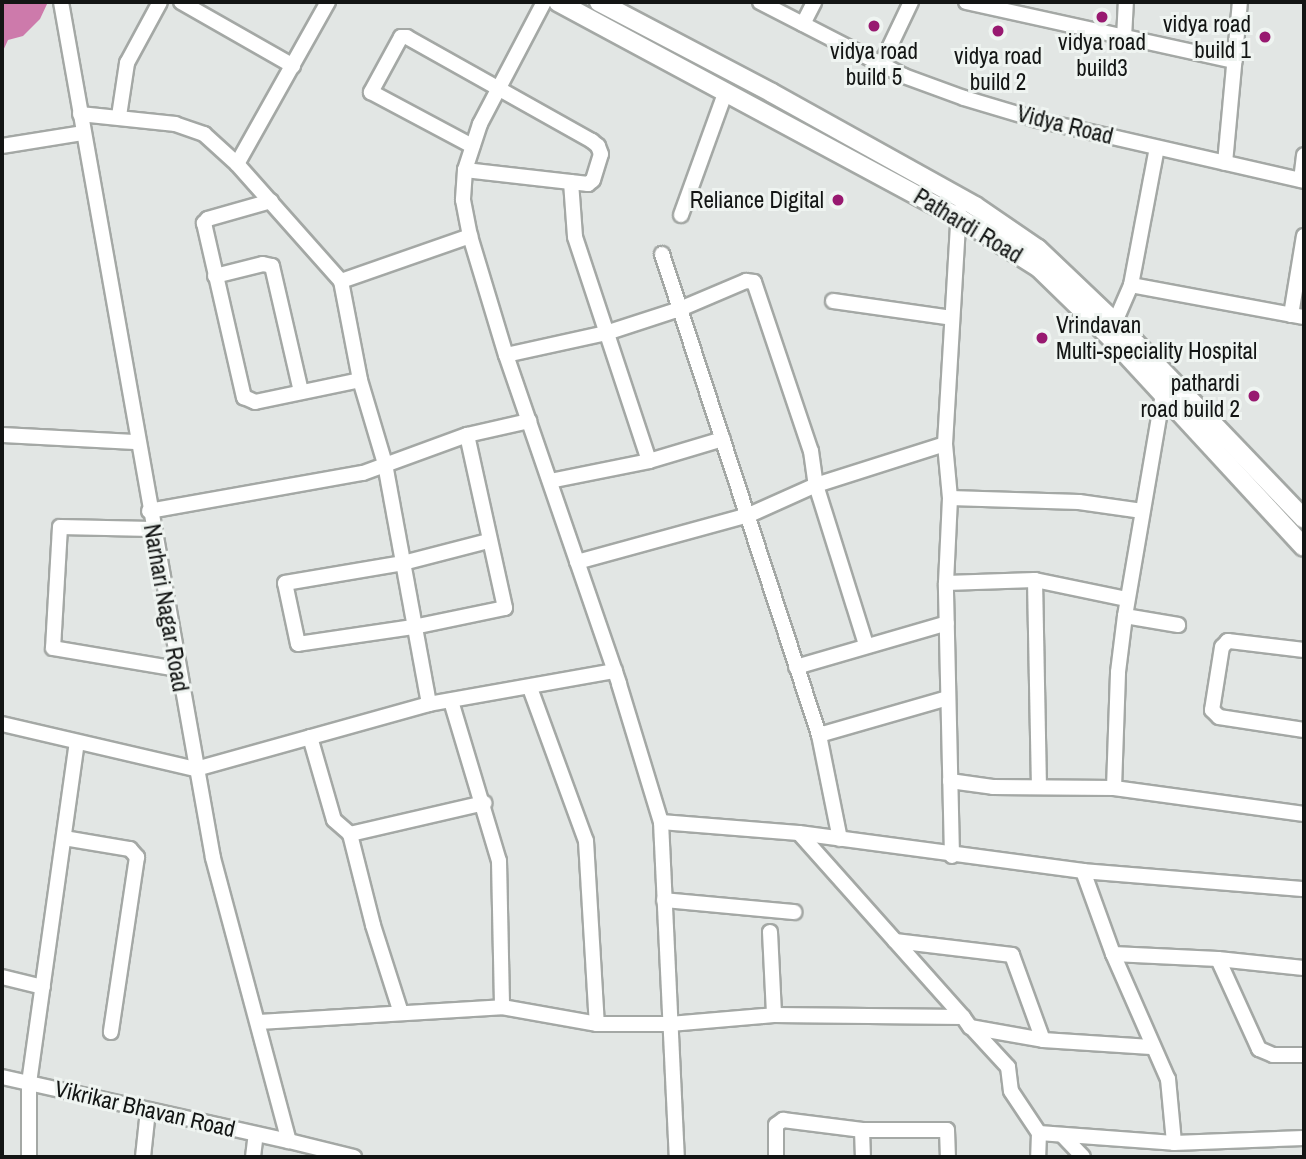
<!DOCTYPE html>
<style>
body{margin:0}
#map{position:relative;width:1306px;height:1159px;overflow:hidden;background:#e2e6e4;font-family:"Archivo Narrow",sans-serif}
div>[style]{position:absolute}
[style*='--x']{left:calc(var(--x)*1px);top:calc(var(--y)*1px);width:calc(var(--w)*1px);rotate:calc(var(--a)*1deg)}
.water>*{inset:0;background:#cd7aab}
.roads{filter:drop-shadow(2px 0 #a4a8a5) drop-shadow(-2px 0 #a4a8a5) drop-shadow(0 2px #a4a8a5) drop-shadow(0 -2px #a4a8a5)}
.minor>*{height:14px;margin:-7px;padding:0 7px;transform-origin:7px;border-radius:7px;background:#fff}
.major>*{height:18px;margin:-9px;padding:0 9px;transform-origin:9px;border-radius:9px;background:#fff}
.dots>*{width:19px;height:19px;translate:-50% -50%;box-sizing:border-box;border:4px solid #eff4f1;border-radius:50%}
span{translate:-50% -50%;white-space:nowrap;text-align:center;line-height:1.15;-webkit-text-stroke:6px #eff4f1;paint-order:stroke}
.poi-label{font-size:23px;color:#131514}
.right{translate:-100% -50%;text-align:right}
.left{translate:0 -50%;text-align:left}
.street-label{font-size:23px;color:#131514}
.frame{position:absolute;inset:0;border:4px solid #131514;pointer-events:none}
</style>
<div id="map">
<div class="water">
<i style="clip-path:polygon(2px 2px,48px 2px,40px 19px,23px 36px,8px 40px,2px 53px)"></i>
</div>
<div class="roads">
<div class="minor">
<i style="--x:61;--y:2;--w:869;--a:79.93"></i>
<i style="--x:213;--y:858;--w:293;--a:75"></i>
<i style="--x:289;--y:1141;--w:67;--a:13.8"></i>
<i style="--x:181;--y:2;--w:129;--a:29.7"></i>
<i style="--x:544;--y:2;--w:138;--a:117.7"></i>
<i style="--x:480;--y:124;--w:48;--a:108.1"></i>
<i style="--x:465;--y:170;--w:30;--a:94"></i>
<i style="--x:463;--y:200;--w:37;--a:79"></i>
<i style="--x:470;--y:236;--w:124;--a:73.2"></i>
<i style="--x:506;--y:355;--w:348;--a:71"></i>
<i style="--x:619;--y:684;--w:144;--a:73.1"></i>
<i style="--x:661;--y:822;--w:335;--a:87.3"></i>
<i style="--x:760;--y:2;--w:162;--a:27.2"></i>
<i style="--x:904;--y:76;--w:64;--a:20.1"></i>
<i style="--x:964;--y:98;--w:77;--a:16.6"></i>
<i style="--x:1038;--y:120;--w:273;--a:12.9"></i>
<i style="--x:966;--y:2;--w:275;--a:12.4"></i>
<i style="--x:803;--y:24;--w:25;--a:-63"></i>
<i style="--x:1124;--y:38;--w:36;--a:-87"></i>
<i style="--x:881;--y:65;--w:70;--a:-64.5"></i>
<i style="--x:80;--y:114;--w:96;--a:6"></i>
<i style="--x:175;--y:124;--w:31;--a:19"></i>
<i style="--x:204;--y:134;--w:45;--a:42.3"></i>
<i style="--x:237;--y:164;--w:157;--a:48.4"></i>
<i style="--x:341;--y:281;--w:101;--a:79.1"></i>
<i style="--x:360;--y:380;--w:88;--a:73.4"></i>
<i style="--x:385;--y:464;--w:244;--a:79.6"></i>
<i style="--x:119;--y:116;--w:54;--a:-81.4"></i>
<i style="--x:127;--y:63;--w:69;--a:-61.6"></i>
<i style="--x:2;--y:146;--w:82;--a:-9.1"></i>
<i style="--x:1225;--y:163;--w:162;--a:-84.7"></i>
<i style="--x:237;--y:164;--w:186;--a:-60.7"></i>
<i style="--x:465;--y:170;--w:124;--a:6.5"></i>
<i style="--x:588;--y:184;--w:6;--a:-39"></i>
<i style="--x:593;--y:180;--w:27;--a:-73"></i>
<i style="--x:601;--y:154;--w:9;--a:-111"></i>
<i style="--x:598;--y:146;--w:8;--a:-140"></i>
<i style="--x:592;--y:141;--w:212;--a:-150.7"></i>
<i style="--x:407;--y:37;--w:6;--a:180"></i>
<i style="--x:401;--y:37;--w:63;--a:118.6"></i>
<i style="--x:371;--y:92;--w:115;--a:28.1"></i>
<i style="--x:1301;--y:180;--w:25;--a:-83"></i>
<i style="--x:571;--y:182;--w:55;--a:85.8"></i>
<i style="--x:575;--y:237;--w:236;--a:71.7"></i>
<i style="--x:271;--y:201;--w:66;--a:164.1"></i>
<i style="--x:208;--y:219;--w:6;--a:135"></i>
<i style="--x:204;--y:223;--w:179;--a:77.1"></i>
<i style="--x:244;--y:397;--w:12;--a:24"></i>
<i style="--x:255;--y:402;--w:107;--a:-11.8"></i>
<i style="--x:681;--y:215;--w:132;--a:-70.1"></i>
<i style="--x:662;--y:254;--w:506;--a:71.92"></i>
<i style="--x:819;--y:735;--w:106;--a:78.6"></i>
<i style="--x:215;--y:276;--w:49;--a:-14"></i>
<i style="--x:263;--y:264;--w:9;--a:13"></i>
<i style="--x:272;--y:266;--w:129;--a:77"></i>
<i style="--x:341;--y:281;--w:137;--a:-19.2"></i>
<i style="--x:1131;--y:285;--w:176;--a:10.5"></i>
<i style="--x:833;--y:301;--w:120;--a:8.1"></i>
<i style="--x:1291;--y:315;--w:80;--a:-80.7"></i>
<i style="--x:1112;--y:329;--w:48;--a:-66.6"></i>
<i style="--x:1131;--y:285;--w:139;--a:-79.3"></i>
<i style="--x:506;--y:355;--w:102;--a:-12.4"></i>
<i style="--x:606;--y:333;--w:78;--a:-18"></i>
<i style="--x:680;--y:309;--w:72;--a:-23"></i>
<i style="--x:746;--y:281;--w:8;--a:7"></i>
<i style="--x:754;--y:282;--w:178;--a:71.4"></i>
<i style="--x:811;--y:451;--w:34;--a:82"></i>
<i style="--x:816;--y:485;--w:168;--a:72.6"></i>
<i style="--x:2;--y:435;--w:135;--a:3"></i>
<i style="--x:467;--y:435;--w:177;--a:77.6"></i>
<i style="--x:505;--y:608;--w:94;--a:168.3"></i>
<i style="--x:413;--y:627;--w:116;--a:171.6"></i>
<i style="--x:298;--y:644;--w:62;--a:-102"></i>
<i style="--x:285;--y:583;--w:120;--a:-9.6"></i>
<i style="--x:403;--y:563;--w:88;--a:-14.5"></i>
<i style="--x:550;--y:481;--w:101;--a:-11.4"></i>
<i style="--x:649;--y:461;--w:77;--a:-16.6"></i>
<i style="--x:950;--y:498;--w:129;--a:1.8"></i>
<i style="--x:1079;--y:502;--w:64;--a:8.1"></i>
<i style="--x:149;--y:511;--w:217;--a:-10.1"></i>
<i style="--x:363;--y:473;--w:111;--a:-20.1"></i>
<i style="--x:467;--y:435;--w:64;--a:-12.7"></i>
<i style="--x:152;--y:529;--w:92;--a:-178.8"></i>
<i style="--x:60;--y:527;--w:121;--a:93.3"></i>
<i style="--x:53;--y:648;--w:126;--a:9.6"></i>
<i style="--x:577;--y:562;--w:178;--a:-15.3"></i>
<i style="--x:749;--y:515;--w:73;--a:-24.1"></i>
<i style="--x:816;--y:485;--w:135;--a:-17.6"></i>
<i style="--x:1035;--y:580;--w:207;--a:88.9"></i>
<i style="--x:946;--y:583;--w:89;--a:-1.9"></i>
<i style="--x:1035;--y:580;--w:94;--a:11.7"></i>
<i style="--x:1125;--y:616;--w:54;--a:9.6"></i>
<i style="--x:1304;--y:650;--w:77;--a:-173.2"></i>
<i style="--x:1228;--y:641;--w:8;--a:135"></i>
<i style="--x:1222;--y:647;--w:64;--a:99"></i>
<i style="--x:1212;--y:710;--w:10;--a:45"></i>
<i style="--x:1219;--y:717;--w:86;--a:8.7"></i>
<i style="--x:796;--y:667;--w:157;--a:-16.2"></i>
<i style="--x:530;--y:688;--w:163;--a:69.9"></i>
<i style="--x:586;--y:841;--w:183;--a:86.6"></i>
<i style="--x:451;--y:701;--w:167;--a:73.3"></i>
<i style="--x:499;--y:861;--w:146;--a:88.8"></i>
<i style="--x:2;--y:724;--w:199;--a:13.1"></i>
<i style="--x:196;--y:769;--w:242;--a:-15.6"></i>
<i style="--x:429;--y:704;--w:189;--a:-10.1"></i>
<i style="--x:819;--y:735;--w:134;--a:-16"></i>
<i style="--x:310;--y:737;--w:86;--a:73.9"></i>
<i style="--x:334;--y:820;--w:21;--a:41"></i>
<i style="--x:950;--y:781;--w:43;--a:7.9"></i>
<i style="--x:993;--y:787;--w:121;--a:0.5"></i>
<i style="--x:1114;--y:788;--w:192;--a:7.8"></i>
<i style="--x:1114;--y:788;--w:116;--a:-88"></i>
<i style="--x:1118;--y:672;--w:56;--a:-82.9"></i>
<i style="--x:1125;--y:616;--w:232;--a:-80.3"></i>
<i style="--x:661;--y:822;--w:138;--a:4.6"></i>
<i style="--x:799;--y:833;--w:287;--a:7.6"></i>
<i style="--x:1083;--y:871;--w:222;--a:4.7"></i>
<i style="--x:799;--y:833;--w:246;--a:48.3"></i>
<i style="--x:64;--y:838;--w:67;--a:9.5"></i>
<i style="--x:130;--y:849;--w:11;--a:49"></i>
<i style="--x:137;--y:857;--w:177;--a:98.5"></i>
<i style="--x:952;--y:856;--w:273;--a:-91.3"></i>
<i style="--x:946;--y:583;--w:85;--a:-87.3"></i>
<i style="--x:950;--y:498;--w:54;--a:-95.3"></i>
<i style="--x:945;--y:444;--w:233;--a:-86.6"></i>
<i style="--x:1083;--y:871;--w:88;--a:70.1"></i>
<i style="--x:1113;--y:954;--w:137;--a:66.3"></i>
<i style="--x:1168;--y:1079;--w:64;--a:84.6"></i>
<i style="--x:664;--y:900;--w:131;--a:5.3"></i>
<i style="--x:770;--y:932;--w:83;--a:87.2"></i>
<i style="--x:895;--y:941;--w:118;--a:6.8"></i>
<i style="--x:1012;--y:955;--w:90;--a:70"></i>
<i style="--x:1113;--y:954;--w:105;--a:2.7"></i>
<i style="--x:1218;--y:959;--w:86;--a:6"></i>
<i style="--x:1218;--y:959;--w:99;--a:65.5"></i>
<i style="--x:1259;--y:1049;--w:15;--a:23"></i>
<i style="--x:1273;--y:1055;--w:31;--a:0"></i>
<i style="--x:2;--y:977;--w:42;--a:13.7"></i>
<i style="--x:401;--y:1013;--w:92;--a:-107.7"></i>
<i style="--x:373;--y:925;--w:94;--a:-104.2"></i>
<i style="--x:350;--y:834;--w:138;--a:-13"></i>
<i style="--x:259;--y:1022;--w:243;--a:-3.5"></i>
<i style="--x:502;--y:1007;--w:97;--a:10.1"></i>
<i style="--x:597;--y:1024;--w:73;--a:0"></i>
<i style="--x:670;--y:1024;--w:104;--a:-4.9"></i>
<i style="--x:774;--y:1015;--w:189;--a:0.6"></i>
<i style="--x:963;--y:1017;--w:12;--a:55"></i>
<i style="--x:970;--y:1027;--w:74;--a:10.1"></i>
<i style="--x:1043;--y:1040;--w:108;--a:3.7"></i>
<i style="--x:972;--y:1028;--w:53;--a:47.3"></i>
<i style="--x:1008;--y:1067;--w:24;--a:83"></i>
<i style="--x:1011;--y:1091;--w:50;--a:56.3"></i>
<i style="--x:1039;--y:1133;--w:24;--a:92"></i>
<i style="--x:2;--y:1077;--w:294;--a:12.6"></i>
<i style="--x:862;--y:1130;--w:27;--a:88"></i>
<i style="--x:1039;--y:1133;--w:135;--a:4.2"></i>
<i style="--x:1174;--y:1143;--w:130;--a:-2.2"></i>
<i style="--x:1062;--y:1135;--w:30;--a:46"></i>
<i style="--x:29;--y:1157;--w:74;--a:-90"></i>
<i style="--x:29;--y:1083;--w:344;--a:-82"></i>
<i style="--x:143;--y:1157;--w:47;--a:-83.9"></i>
<i style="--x:253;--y:1157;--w:23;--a:-83"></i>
<i style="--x:776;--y:1157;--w:32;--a:-90"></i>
<i style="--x:776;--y:1125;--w:9;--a:-36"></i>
<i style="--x:783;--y:1120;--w:80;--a:7.2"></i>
<i style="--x:862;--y:1130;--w:85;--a:0"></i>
<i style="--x:947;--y:1130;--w:27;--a:88"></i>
</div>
<div class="major">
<i style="--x:558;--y:2;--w:454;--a:28.3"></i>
<i style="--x:958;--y:217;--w:96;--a:32.2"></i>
<i style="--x:1039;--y:268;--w:100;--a:44.2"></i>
<i style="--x:1111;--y:338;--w:284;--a:47.3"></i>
<i style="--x:599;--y:2;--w:195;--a:27.7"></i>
<i style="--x:772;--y:93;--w:232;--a:29.1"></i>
<i style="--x:975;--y:206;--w:76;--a:34.3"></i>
<i style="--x:1038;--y:249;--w:119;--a:43.6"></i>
<i style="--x:1124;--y:331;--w:260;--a:46.2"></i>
</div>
</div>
<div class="dots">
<i style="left:1102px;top:17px;background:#981970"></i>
<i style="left:874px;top:26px;background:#981970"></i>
<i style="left:998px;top:31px;background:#981970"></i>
<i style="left:1265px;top:37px;background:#981970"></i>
<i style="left:838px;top:200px;background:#981970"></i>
<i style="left:1042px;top:338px;background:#981970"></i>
<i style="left:1254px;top:396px;background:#981970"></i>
</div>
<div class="poi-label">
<span class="right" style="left:1251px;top:37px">vidya road<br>build 1</span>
<span style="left:1102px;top:55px">vidya road<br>build3</span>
<span style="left:874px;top:64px">vidya road<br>build 5</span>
<span style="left:998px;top:69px">vidya road<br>build 2</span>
<span class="right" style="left:824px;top:200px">Reliance Digital</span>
<span class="left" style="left:1056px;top:338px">Vrindavan<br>Multi-speciality Hospital</span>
<span class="right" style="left:1240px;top:396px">pathardi<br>road build 2</span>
</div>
<div class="street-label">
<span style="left:1065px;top:125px;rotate:14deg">Vidya Road</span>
<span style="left:968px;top:226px;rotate:31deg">Pathardi Road</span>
<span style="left:166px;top:608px;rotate:80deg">Narhari Nagar Road</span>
<span style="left:145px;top:1109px;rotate:13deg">Vikrikar Bhavan Road</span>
</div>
<div class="frame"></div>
</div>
